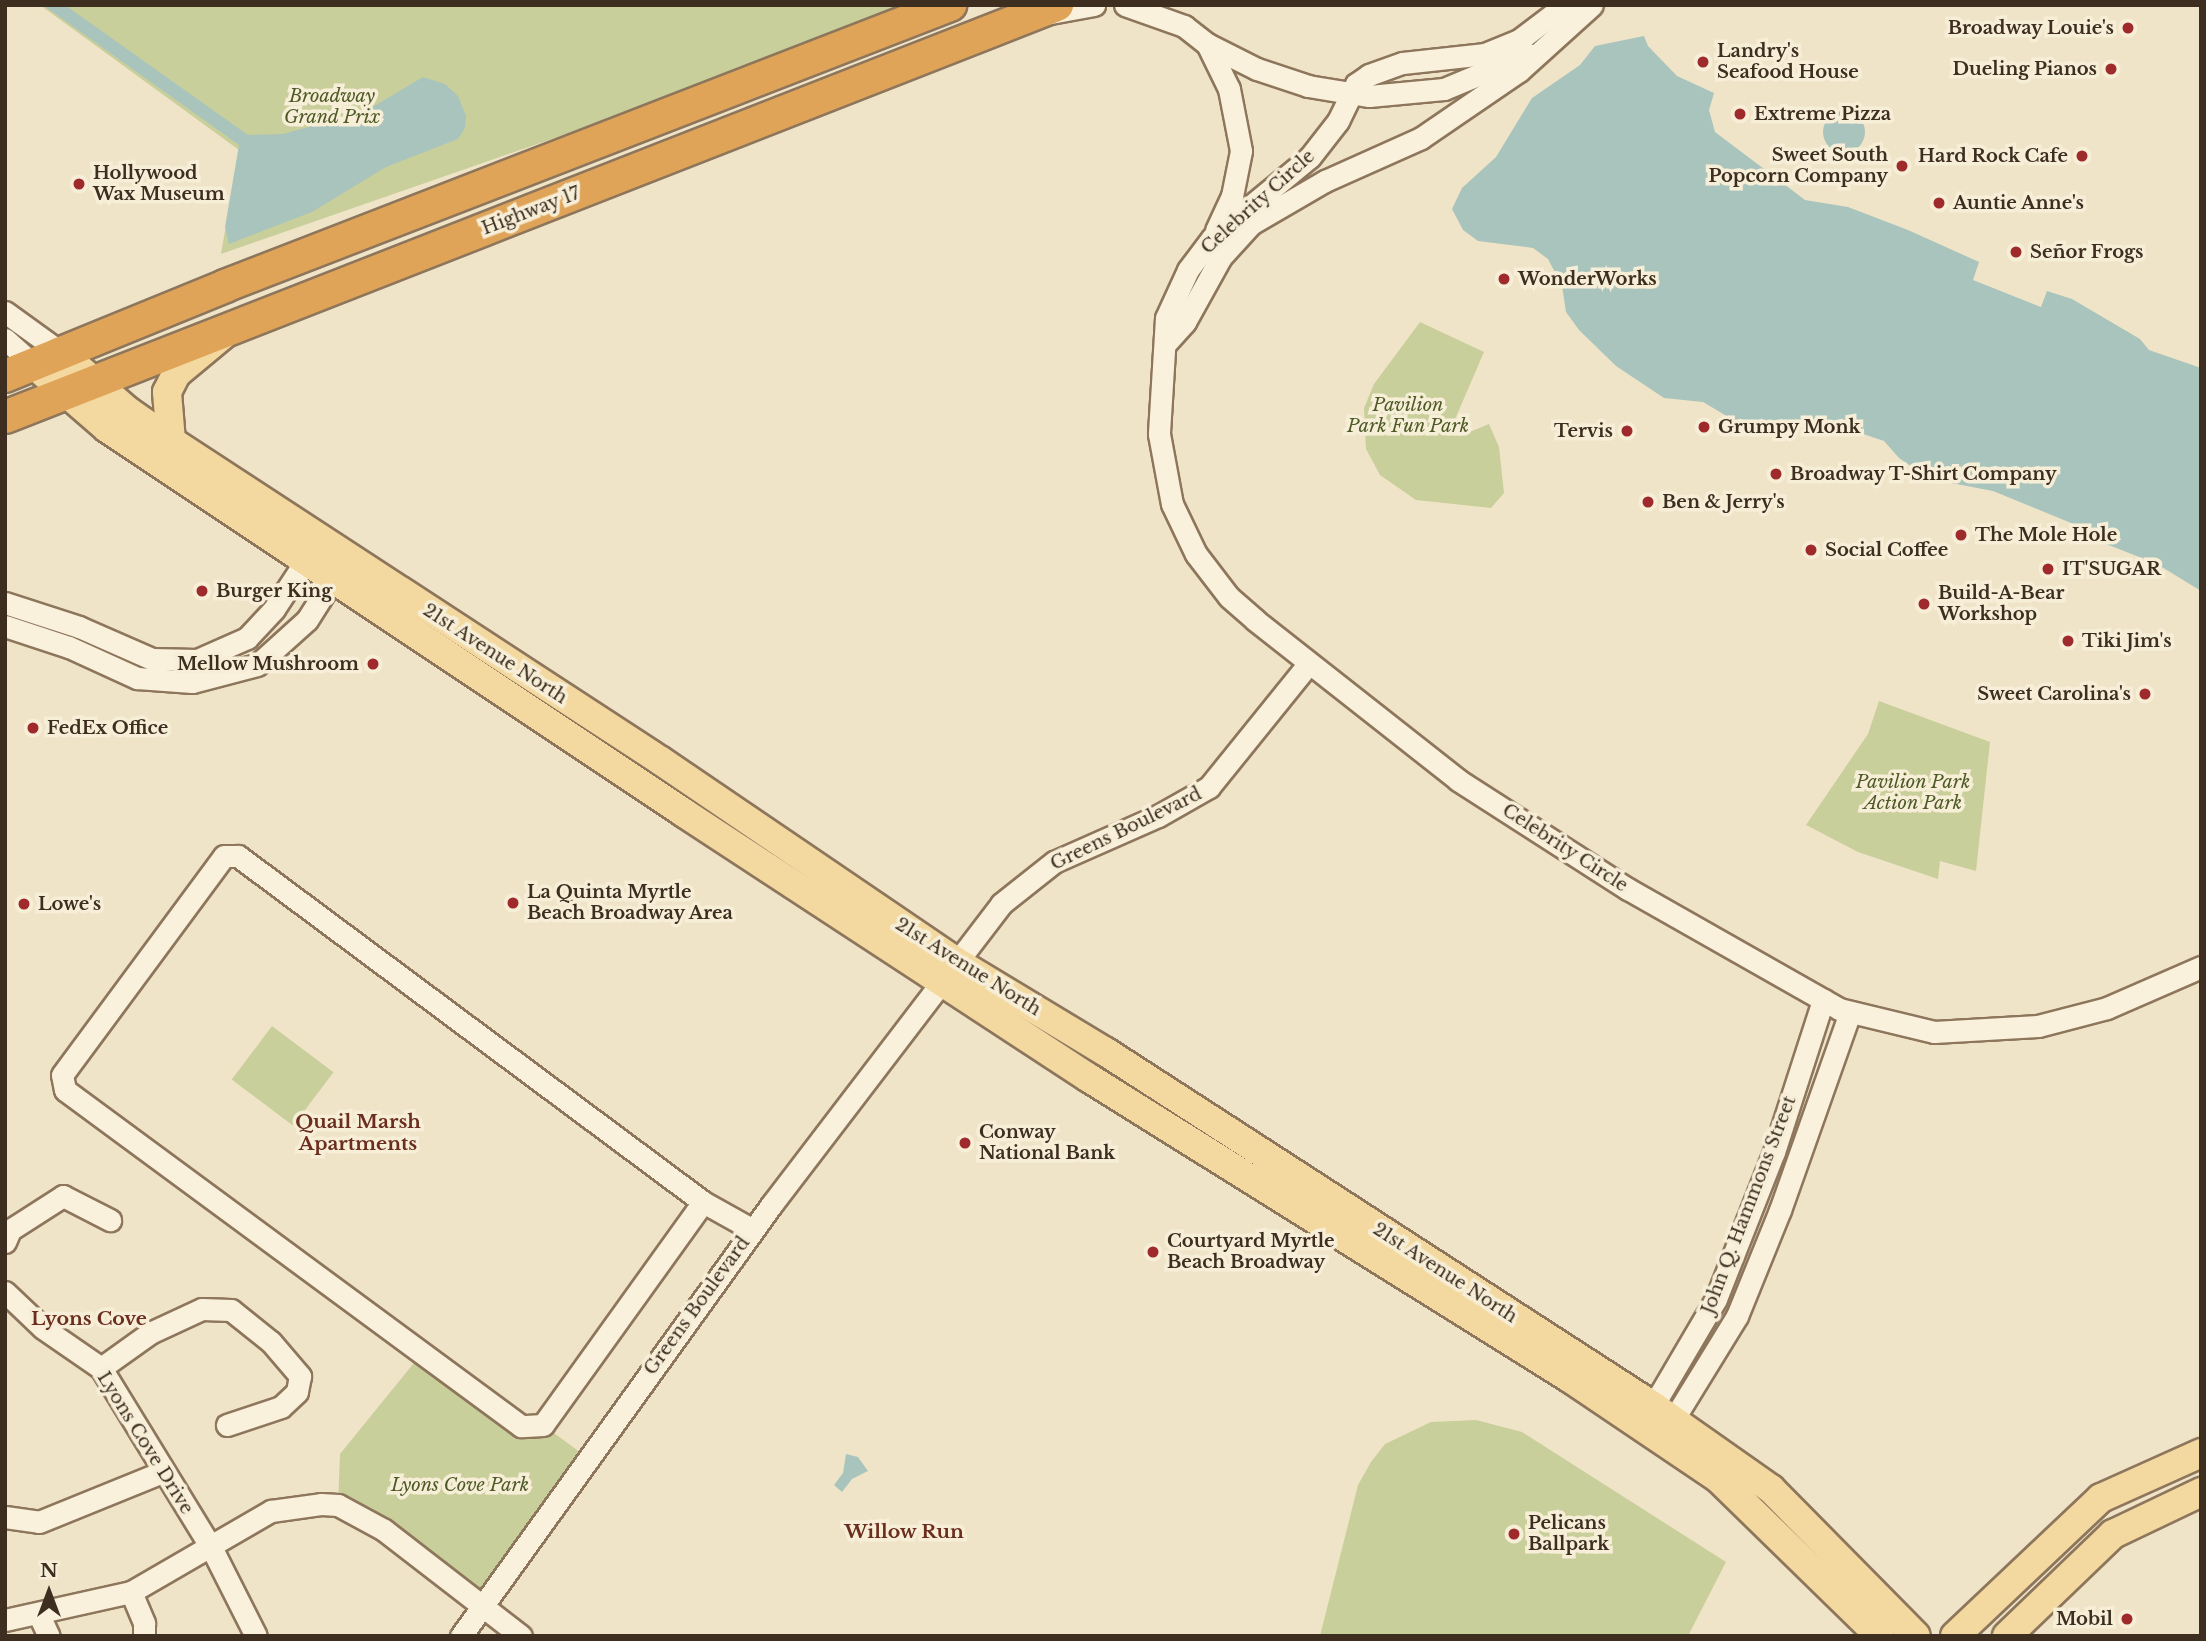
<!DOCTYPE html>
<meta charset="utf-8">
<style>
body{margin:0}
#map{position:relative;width:2206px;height:1641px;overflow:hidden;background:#f0e4c8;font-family:"Libre Baskerville",serif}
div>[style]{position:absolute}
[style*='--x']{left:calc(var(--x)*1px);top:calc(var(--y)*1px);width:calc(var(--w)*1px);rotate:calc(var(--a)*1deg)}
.green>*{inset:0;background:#c9cf9b;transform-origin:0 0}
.water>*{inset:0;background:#a9c4bc}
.round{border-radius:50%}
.roads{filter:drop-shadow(2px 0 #8d765c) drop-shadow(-2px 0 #8d765c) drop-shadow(0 2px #8d765c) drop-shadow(0 -2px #8d765c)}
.minor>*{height:21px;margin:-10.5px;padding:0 10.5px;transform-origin:10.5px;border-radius:10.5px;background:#faf1dc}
.major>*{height:28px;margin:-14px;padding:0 14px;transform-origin:14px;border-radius:14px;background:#f3d9a0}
.highway>*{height:32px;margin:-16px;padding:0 16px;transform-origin:16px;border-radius:16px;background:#e0a458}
.dots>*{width:19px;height:19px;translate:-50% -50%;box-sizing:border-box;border:4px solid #f7eed8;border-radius:50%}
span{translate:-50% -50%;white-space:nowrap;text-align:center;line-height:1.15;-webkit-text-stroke:7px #f7eed8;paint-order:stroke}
.poi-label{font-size:18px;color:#3d2e20;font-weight:700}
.right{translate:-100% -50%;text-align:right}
.left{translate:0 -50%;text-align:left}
.park-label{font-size:18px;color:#4d5a26;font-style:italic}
.street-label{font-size:18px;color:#3d2e20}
.neighbourhood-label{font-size:19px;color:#6b2e1e;font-weight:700}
.frame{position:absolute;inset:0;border:7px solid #3d2e20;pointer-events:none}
.north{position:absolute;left:14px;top:1557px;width:70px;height:70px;-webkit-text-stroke:5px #f7eed8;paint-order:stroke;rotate:0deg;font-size:19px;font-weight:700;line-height:28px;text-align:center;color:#3d2e20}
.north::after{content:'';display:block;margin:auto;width:24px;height:32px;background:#3d2e20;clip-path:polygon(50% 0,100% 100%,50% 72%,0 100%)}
</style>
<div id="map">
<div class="green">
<i style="clip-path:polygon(40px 5px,937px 5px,221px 254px,239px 150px)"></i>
<i style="clip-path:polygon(1420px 322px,1484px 352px,1450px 431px,1460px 436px,1489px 424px,1499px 447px,1504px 493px,1491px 508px,1416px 500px,1380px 475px,1366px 449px,1364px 408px,1374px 384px)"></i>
<i style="clip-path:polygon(1879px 701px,1990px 742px,1976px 871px,1940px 861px,1938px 879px,1858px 852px,1806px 825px,1868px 734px)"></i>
<i style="left:272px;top:1026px;width:77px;height:67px;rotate:37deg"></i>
<i style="clip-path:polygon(422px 1353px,521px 1426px,543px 1425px,588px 1458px,480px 1606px,338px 1505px,340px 1454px)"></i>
<i style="clip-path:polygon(1476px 1420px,1522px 1432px,1726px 1562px,1688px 1636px,1320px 1636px,1358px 1485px,1371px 1462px,1385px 1444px,1431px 1422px)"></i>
</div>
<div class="water">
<i style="clip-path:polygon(43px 5px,65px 5px,248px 135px,283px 134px,366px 111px,423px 77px,445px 84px,458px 96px,466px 116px,465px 128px,458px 139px,386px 167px,312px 212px,229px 244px,225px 227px,239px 145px)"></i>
<i style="clip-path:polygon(1644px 36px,1648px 46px,1677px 76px,1714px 93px,1709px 110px,1715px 132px,1805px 200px,1848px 207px,1908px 230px,1979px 262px,1973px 280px,2041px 307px,2047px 291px,2072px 299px,2140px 339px,2149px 350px,2201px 368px,2201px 591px,2157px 564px,2106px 544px,2076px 525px,1993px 491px,1930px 479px,1899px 458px,1884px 441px,1845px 428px,1820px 429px,1798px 420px,1759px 428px,1730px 418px,1703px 402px,1664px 398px,1616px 366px,1579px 330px,1566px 312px,1562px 286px,1548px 259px,1533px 248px,1478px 241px,1463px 230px,1452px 209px,1462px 188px,1496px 157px,1532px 98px,1580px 65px,1595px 46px)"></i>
<i class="round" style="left:1823px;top:111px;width:42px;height:42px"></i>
<i style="clip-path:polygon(846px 1454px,858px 1457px,868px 1471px,852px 1479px,842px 1492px,834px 1485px,843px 1473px)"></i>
</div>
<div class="roads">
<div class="minor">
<i style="--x:1125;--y:5;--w:63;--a:19.6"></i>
<i style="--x:1184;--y:26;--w:29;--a:38"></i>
<i style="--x:1207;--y:44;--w:56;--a:26.6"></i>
<i style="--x:1257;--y:69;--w:54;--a:18.4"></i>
<i style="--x:1308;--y:86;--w:62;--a:9.3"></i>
<i style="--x:1369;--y:96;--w:75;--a:-5.3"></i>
<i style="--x:1444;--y:89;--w:91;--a:-22.6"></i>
<i style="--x:1565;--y:5;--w:58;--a:142.7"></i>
<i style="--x:1519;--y:40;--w:37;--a:158"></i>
<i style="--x:1485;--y:54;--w:83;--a:173.8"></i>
<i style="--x:1402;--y:63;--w:35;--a:160"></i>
<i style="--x:1369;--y:75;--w:16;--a:145"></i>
<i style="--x:1356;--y:84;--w:41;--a:115.9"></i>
<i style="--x:1338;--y:121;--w:46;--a:127.9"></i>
<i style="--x:1310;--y:157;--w:127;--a:140.4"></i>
<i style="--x:1212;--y:238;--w:40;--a:127"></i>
<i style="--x:1188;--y:270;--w:53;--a:114.6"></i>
<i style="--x:1166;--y:318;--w:116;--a:93.5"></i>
<i style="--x:1159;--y:434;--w:71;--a:79.5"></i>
<i style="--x:1172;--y:504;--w:55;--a:64.4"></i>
<i style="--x:1196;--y:554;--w:54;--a:52.5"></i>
<i style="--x:1229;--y:597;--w:35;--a:41"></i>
<i style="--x:1255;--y:620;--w:258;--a:38.2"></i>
<i style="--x:1458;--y:780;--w:202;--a:32.7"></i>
<i style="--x:1628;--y:889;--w:243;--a:29.6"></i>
<i style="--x:1839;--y:1009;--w:98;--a:13.6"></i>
<i style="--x:1934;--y:1032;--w:104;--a:-3.3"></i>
<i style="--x:2038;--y:1026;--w:71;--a:-14.6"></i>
<i style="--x:2107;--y:1008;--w:103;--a:-23.6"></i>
<i style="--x:1045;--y:14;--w:50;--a:-10.4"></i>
<i style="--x:1207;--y:44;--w:50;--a:63.9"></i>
<i style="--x:1229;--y:89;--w:63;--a:79"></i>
<i style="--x:1241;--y:151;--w:46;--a:101.3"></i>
<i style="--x:1232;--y:196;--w:38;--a:115"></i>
<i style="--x:5;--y:312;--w:67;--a:35.8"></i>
<i style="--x:5;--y:339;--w:38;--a:42"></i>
<i style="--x:1167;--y:342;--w:27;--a:-48"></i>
<i style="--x:1185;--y:322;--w:74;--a:-61"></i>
<i style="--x:1221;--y:257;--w:45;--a:-47.7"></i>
<i style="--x:1251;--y:224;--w:86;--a:-30.2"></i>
<i style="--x:1325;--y:181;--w:105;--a:-24.1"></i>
<i style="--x:1421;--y:138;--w:119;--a:-34.4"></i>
<i style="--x:1519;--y:71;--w:98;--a:-42.1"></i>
<i style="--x:5;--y:603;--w:78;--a:18"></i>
<i style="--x:79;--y:627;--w:80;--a:23.7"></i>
<i style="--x:152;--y:659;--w:45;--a:1.3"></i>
<i style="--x:197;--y:660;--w:55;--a:-23.7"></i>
<i style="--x:247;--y:638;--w:40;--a:-47"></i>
<i style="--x:274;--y:609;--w:73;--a:-56.7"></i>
<i style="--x:5;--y:626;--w:67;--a:18.2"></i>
<i style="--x:69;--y:647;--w:75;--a:24.5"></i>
<i style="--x:137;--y:678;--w:55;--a:4.2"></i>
<i style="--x:192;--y:682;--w:67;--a:-14.7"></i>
<i style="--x:257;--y:665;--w:67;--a:-42"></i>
<i style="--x:307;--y:620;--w:62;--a:-57.6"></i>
<i style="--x:703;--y:1202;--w:274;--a:125.7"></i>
<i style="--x:543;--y:1425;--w:22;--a:177"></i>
<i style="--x:521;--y:1426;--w:566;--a:-143.62"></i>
<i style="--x:65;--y:1090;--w:15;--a:-101"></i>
<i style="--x:62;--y:1075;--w:272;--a:-53.5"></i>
<i style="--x:224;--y:856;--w:14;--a:0"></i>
<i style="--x:238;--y:856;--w:580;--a:36.65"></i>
<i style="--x:703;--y:1202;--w:57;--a:29.2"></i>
<i style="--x:5;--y:1242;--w:13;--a:-67"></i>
<i style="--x:10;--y:1230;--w:63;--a:-32.7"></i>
<i style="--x:63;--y:1196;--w:53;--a:27.1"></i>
<i style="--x:5;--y:1292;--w:52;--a:43.5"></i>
<i style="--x:43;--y:1328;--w:70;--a:34.6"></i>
<i style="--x:101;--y:1368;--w:212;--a:58.5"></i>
<i style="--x:212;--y:1549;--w:97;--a:63.2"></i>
<i style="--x:101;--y:1368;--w:60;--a:-35.5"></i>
<i style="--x:150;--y:1333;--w:57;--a:-24.8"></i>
<i style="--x:202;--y:1309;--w:29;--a:2"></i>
<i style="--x:231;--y:1310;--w:51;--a:38.7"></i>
<i style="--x:271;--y:1342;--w:45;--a:49.5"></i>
<i style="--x:300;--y:1376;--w:16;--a:101"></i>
<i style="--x:297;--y:1392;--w:22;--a:137"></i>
<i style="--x:281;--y:1407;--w:57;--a:161.6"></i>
<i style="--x:1652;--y:1420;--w:14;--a:-86"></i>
<i style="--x:1653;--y:1406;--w:124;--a:-59.5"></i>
<i style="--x:1716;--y:1299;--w:158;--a:-68.5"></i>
<i style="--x:1774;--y:1152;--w:160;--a:-72.1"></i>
<i style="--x:1662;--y:1426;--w:13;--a:-29"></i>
<i style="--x:1673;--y:1420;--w:122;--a:-58.4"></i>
<i style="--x:1737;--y:1316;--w:114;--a:-67.9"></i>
<i style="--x:1780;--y:1210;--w:210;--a:-70.5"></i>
<i style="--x:5;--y:1517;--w:34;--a:8"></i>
<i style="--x:39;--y:1522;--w:133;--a:-22.1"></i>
<i style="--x:131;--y:1592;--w:34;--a:67"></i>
<i style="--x:144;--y:1623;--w:13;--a:90"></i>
<i style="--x:39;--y:1615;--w:23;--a:65"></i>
<i style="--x:5;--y:1620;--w:129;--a:-12.5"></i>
<i style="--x:131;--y:1592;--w:162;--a:-30.1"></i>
<i style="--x:271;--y:1511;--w:50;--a:-8"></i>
<i style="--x:321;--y:1504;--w:17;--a:3"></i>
<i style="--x:338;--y:1505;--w:52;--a:28.5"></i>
<i style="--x:384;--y:1530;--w:173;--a:37.7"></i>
<i style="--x:461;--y:1636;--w:532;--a:-54.25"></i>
<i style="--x:772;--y:1204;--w:377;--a:-52.6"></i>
<i style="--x:1001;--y:904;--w:68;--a:-38.4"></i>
<i style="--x:1054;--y:862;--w:114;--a:-23.9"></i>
<i style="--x:1158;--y:816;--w:59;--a:-29.6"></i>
<i style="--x:1209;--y:787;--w:159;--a:-51.1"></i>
</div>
<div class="major">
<i style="--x:59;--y:351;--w:91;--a:41"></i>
<i style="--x:128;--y:411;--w:52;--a:34.9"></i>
<i style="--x:171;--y:441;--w:585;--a:33.15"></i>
<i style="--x:661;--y:761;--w:356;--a:34.2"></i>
<i style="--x:955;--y:961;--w:176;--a:31.1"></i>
<i style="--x:1106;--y:1052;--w:652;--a:32.91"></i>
<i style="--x:1653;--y:1406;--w:144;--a:35.1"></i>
<i style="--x:1771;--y:1489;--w:206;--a:45.4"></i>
<i style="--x:33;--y:364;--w:98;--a:40.9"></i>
<i style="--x:107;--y:428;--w:694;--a:33.71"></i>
<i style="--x:684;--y:813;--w:484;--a:33.2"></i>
<i style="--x:1089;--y:1078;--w:568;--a:31.98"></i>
<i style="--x:1571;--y:1379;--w:179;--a:34"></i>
<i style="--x:1719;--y:1479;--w:225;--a:44.3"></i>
<i style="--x:171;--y:441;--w:49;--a:-94.7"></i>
<i style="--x:167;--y:392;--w:20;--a:-63"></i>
<i style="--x:176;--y:374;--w:61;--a:-39.7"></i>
<i style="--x:1955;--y:1636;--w:201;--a:-43.4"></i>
<i style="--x:2101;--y:1498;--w:110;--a:-24.2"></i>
<i style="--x:2007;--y:1636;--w:147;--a:-43.9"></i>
<i style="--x:2113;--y:1534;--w:98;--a:-25.5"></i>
</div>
<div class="highway">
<i style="--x:5;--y:376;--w:238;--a:-22.2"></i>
<i style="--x:225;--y:286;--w:778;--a:-21.19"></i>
<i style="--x:5;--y:417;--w:1130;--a:-21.39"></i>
</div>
</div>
<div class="dots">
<i style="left:2128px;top:28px;background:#9e2a2b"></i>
<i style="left:1703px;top:62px;background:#9e2a2b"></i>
<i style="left:2111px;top:69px;background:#9e2a2b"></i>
<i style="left:1740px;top:114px;background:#9e2a2b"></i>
<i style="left:2082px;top:156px;background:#9e2a2b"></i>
<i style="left:1902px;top:166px;background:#9e2a2b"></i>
<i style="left:79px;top:184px;background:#9e2a2b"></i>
<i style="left:1939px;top:203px;background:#9e2a2b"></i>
<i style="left:2016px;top:252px;background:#9e2a2b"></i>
<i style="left:1504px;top:279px;background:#9e2a2b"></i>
<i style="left:1704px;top:427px;background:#9e2a2b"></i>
<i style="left:1627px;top:431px;background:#9e2a2b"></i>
<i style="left:1776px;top:474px;background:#9e2a2b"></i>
<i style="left:1648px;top:502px;background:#9e2a2b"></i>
<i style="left:1961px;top:535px;background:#9e2a2b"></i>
<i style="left:1811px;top:550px;background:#9e2a2b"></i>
<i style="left:2048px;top:569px;background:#9e2a2b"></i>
<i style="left:202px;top:591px;background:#9e2a2b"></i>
<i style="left:1924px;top:604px;background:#9e2a2b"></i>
<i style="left:2068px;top:641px;background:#9e2a2b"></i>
<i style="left:373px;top:664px;background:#9e2a2b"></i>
<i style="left:2145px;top:694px;background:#9e2a2b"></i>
<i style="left:33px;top:728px;background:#9e2a2b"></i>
<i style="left:513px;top:903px;background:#9e2a2b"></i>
<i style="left:24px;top:904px;background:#9e2a2b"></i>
<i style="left:965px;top:1143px;background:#9e2a2b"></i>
<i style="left:1153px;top:1252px;background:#9e2a2b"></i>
<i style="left:1514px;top:1534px;background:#9e2a2b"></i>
<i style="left:2127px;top:1619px;background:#9e2a2b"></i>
</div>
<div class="poi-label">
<span class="right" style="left:2114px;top:28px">Broadway Louie's</span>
<span class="left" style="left:1717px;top:62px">Landry's<br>Seafood House</span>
<span class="right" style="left:2097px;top:69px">Dueling Pianos</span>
<span class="left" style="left:1754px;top:114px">Extreme Pizza</span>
<span class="right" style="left:1888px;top:166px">Sweet South<br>Popcorn Company</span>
<span class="right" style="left:2068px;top:156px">Hard Rock Cafe</span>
<span class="left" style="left:93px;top:184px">Hollywood<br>Wax Museum</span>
<span class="left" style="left:1953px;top:203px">Auntie Anne's</span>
<span class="left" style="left:2030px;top:252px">Señor Frogs</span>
<span class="left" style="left:1518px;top:279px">WonderWorks</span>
<span class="left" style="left:1718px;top:427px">Grumpy Monk</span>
<span class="right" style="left:1613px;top:431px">Tervis</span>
<span class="left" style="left:1790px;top:474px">Broadway T-Shirt Company</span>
<span class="left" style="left:1662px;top:502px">Ben &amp; Jerry's</span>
<span class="left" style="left:1975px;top:535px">The Mole Hole</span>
<span class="left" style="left:1825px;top:550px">Social Coffee</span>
<span class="left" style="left:2062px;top:569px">IT'SUGAR</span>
<span class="left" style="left:216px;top:591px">Burger King</span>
<span class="left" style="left:1938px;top:604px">Build-A-Bear<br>Workshop</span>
<span class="left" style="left:2082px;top:641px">Tiki Jim's</span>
<span class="right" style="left:359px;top:664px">Mellow Mushroom</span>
<span class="right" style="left:2131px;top:694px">Sweet Carolina's</span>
<span class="left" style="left:47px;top:728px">FedEx Office</span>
<span class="left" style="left:527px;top:903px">La Quinta Myrtle<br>Beach Broadway Area</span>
<span class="left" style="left:38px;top:904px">Lowe's</span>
<span class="left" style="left:979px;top:1143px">Conway<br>National Bank</span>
<span class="left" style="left:1167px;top:1252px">Courtyard Myrtle<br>Beach Broadway</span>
<span class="left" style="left:1528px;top:1534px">Pelicans<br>Ballpark</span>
<span class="right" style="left:2113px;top:1619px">Mobil</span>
</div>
<div class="park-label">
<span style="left:332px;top:107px">Broadway<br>Grand Prix</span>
<span style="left:1408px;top:416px">Pavilion<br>Park Fun Park</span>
<span style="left:1913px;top:793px">Pavilion Park<br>Action Park</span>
<span style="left:460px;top:1485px">Lyons Cove Park</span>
</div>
<div class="street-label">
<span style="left:1258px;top:202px;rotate:-42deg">Celebrity Circle</span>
<span style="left:531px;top:211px;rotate:-21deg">Highway 17</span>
<span style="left:495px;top:654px;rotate:33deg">21st Avenue North</span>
<span style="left:1126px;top:829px;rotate:-26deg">Greens Boulevard</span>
<span style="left:1565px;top:848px;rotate:33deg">Celebrity Circle</span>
<span style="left:968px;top:967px;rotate:32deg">21st Avenue North</span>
<span style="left:1749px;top:1205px;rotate:-69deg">John Q. Hammons Street</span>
<span style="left:1445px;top:1273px;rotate:33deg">21st Avenue North</span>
<span style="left:697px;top:1306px;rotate:-54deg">Greens Boulevard</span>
<span style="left:145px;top:1443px;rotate:58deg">Lyons Cove Drive</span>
</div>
<div class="neighbourhood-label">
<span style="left:358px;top:1133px">Quail Marsh<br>Apartments</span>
<span style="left:89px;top:1319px">Lyons Cove</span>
<span style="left:904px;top:1532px">Willow Run</span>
</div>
<div class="frame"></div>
<div class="north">N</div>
</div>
